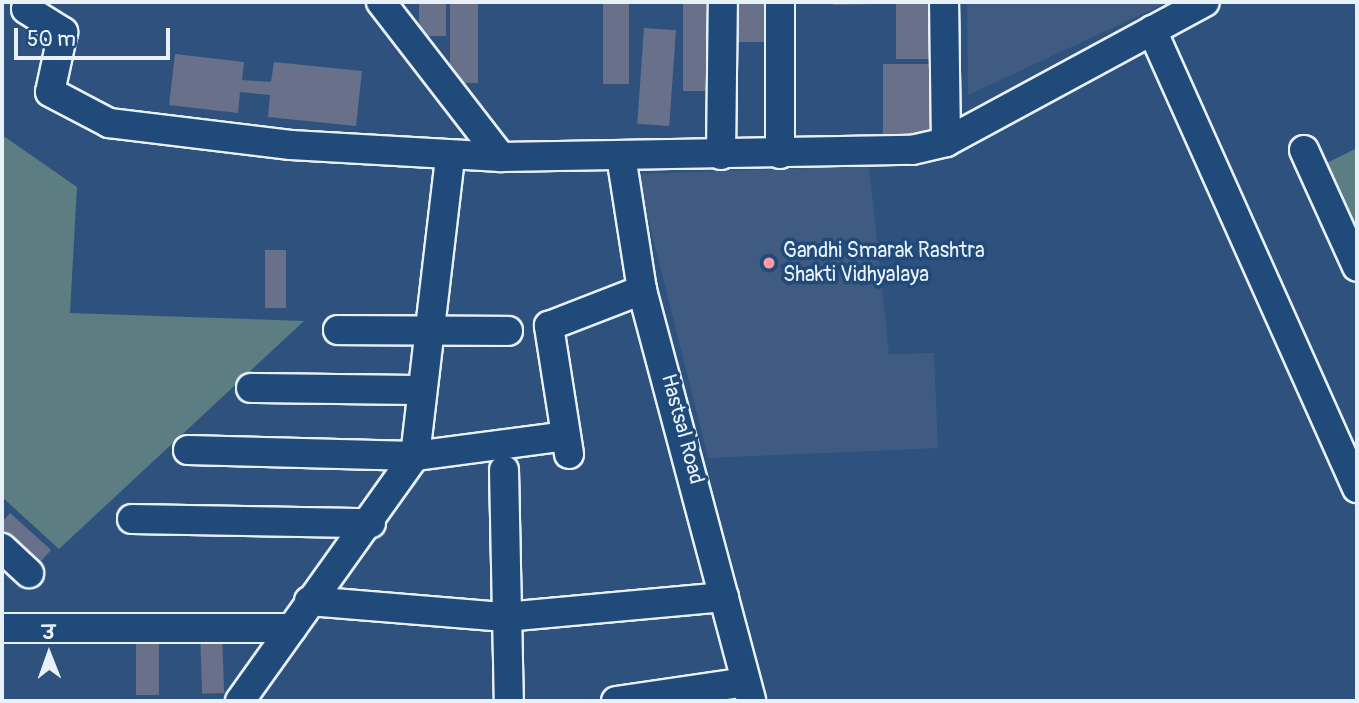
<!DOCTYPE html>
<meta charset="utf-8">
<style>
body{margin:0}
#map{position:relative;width:1359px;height:703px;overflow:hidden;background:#2e527d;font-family:Pangolin,"Playpen Sans Deva",sans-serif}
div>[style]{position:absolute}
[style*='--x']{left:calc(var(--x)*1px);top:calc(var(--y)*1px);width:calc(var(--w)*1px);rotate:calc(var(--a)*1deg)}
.built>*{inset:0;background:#3f5b81}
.green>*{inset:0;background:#5c7d81}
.building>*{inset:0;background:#687189;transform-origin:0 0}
.roads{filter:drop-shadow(2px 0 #e8f1f8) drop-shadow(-2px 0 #e8f1f8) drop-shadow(0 2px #e8f1f8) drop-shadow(0 -2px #e8f1f8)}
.minor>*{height:28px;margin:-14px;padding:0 14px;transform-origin:14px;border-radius:14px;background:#1f4a7a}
.dots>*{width:19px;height:19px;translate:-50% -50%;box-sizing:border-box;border:4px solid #1f4a7a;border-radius:50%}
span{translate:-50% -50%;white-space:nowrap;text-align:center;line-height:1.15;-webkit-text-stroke:7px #1f4a7a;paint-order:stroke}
.poi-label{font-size:21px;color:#e8f1f8}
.left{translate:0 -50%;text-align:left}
.street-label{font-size:21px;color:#e8f1f8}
.frame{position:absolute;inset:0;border:4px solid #e8f1f8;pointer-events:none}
.north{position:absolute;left:14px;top:619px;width:70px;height:70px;-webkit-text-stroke:5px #1f4a7a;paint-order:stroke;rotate:359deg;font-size:19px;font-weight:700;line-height:28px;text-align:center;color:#e8f1f8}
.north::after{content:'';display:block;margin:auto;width:24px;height:32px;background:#e8f1f8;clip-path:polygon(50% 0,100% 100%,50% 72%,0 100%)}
.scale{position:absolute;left:14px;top:28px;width:156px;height:32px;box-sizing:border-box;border:4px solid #e8f1f8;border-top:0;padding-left:9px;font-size:21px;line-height:24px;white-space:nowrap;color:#e8f1f8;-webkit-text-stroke:5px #1f4a7a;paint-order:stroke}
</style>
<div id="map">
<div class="built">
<i style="clip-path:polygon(967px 2px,1168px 2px,968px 95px)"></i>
<i style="clip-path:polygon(869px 166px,889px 354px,934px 353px,938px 448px,708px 458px,637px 174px)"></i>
</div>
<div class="green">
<i style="clip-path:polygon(2px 135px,77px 187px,70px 313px,304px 321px,59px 549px,2px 497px)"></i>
<i style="clip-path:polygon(1357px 148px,1357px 245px,1321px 166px)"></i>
</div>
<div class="building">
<i style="left:419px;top:2px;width:27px;height:34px"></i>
<i style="left:450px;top:2px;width:28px;height:81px"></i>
<i style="left:603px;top:2px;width:26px;height:82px"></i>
<i style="left:683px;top:2px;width:32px;height:89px"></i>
<i style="left:727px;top:2px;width:51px;height:40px"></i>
<i style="clip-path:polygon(833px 2px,876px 2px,876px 4px,833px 5px)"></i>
<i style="left:896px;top:2px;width:38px;height:57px"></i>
<i style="left:644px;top:28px;width:32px;height:96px;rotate:4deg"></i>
<i style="clip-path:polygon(175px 54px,244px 62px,242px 80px,271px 82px,274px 62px,362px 71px,356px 126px,268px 117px,270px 95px,240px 92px,238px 113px,169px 105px)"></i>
<i style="left:883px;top:64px;width:53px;height:76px"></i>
<i style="left:265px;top:250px;width:21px;height:58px"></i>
<i style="clip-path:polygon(10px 513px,51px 550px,35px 568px,2px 537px,2px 522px)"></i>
<i style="left:222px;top:631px;width:62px;height:22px;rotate:88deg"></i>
<i style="left:136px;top:635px;width:23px;height:60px"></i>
</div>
<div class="roads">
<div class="minor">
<i style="--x:381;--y:2;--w:196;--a:52.3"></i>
<i style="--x:26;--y:9;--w:44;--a:31.9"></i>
<i style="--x:63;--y:32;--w:61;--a:102.2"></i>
<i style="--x:50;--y:92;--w:67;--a:27.7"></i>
<i style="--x:109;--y:123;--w:183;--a:6.9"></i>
<i style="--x:291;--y:145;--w:210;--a:3.3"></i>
<i style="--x:501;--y:157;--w:411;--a:-1"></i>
<i style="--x:912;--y:150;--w:35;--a:-13"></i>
<i style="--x:946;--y:142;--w:140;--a:-90.8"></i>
<i style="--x:1152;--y:30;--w:502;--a:65.89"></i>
<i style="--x:946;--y:142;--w:294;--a:-28.4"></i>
<i style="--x:1304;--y:150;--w:128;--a:65.6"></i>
<i style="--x:780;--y:154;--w:152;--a:-90"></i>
<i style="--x:721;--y:155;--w:153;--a:-89.3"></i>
<i style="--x:621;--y:156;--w:136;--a:81.1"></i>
<i style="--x:642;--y:290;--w:425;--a:75.1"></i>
<i style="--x:338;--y:330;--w:170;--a:0.3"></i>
<i style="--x:251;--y:388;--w:171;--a:0.7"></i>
<i style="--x:188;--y:450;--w:227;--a:1.5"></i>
<i style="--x:415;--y:456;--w:152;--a:-7.5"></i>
<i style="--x:569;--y:454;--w:130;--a:-98.9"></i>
<i style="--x:549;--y:326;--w:100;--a:-21.2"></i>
<i style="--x:504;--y:470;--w:231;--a:88.8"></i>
<i style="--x:132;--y:519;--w:239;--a:1"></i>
<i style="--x:2;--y:548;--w:37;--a:43"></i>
<i style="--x:309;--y:601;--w:197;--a:4.7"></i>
<i style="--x:505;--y:617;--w:220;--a:-5.2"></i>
<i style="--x:2;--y:628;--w:290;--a:0"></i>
<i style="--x:240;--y:701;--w:301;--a:-54.5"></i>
<i style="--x:415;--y:456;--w:301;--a:-83.3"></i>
<i style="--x:616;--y:701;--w:131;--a:-8.3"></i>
</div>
</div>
<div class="dots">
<i style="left:769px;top:263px;background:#ff9aa2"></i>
</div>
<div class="poi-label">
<span class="left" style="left:783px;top:263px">Gandhi Smarak Rashtra<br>Shakti Vidhyalaya</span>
</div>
<div class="street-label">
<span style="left:682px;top:429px;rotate:75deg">Hastsal Road</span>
</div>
<div class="frame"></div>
<div class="north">उ</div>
<div class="scale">50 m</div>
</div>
